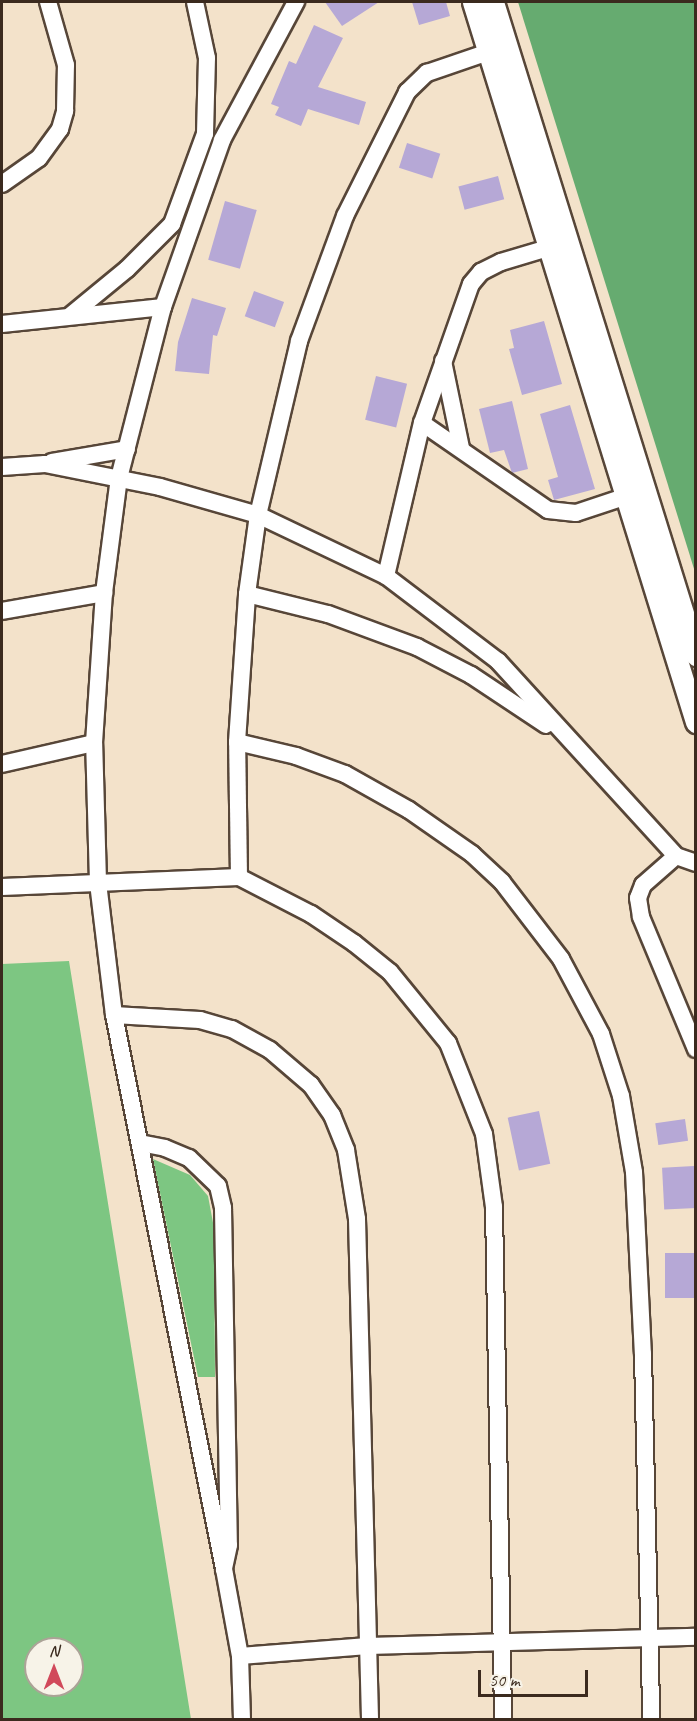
<!DOCTYPE html>
<style>
body{margin:0}
#map{position:relative;width:697px;height:1721px;overflow:hidden;background:#f3e2ca;font-family:Caveat,sans-serif}
div>[style]{position:absolute}
[style*='--x']{left:calc(var(--x)*1px);top:calc(var(--y)*1px);width:calc(var(--w)*1px);rotate:calc(var(--a)*1deg)}
.green>*{inset:0;background:#7dc682}
.forest>*{inset:0;background:#66ab70}
.building>*{inset:0;background:#b6a8d6;transform-origin:0 0}
.roads{filter:drop-shadow(2px 0 #574638) drop-shadow(-2px 0 #574638) drop-shadow(0 2px #574638) drop-shadow(0 -2px #574638)}
.minor>*{height:16px;margin:-8px;padding:0 8px;transform-origin:8px;border-radius:8px;background:#fff}
.tertiary>*{height:21px;margin:-10.5px;padding:0 10.5px;transform-origin:10.5px;border-radius:10.5px;background:#fff}
span{translate:-50% -50%;white-space:nowrap;text-align:center;line-height:1.15;-webkit-text-stroke:5px #f7f3e8;paint-order:stroke}
.frame{position:absolute;inset:0;border:3px solid #3b2a1e;pointer-events:none}
.north{position:absolute;left:24px;top:1637px;width:60px;height:60px;box-sizing:border-box;background:#f7f3e8;border:2px solid #aca397;border-radius:50%;rotate:0deg;font-size:16px;font-weight:700;line-height:24px;text-align:center;color:#3b2a1e}
.north::after{content:'';display:block;margin:auto;width:21px;height:27px;background:#d1495b;clip-path:polygon(50% 0,100% 100%,50% 72%,0 100%)}
.scale{position:absolute;left:478px;top:1670px;width:110px;height:27px;box-sizing:border-box;border:3px solid #3b2a1e;border-top:0;padding-left:8px;font-size:18px;line-height:21px;white-space:nowrap;color:#3b2a1e;-webkit-text-stroke:4px #f7f3e8;paint-order:stroke}
</style>
<div id="map">
<div class="green">
<i style="clip-path:polygon(evenodd,69px 961px,191px 1719px,2px 1719px,2px 964px,69px 961px,36px 1649px,72px 1649px,72px 1685px,36px 1685px,36px 1649px)"></i>
<i style="clip-path:polygon(153px 1159px,190px 1175px,208px 1196px,214px 1228px,215px 1377px,198px 1377px)"></i>
</div>
<div class="forest">
<i style="clip-path:polygon(518px 2px,695px 2px,695px 572px)"></i>
</div>
<div class="building">
<i style="clip-path:polygon(325px 2px,379px 2px,342px 26px)"></i>
<i style="clip-path:polygon(412px 2px,446px 2px,450px 16px,419px 25px)"></i>
<i style="clip-path:polygon(314px 25px,343px 38px,318px 87px,366px 102px,359px 125px,308px 109px,301px 126px,275px 115px,279px 107px,271px 104px,278px 87px,289px 61px,296px 64px)"></i>
<i style="left:407px;top:143px;width:35px;height:26px;rotate:18deg"></i>
<i style="left:498px;top:176px;width:24px;height:41px;rotate:75deg"></i>
<i style="left:225px;top:201px;width:33px;height:61px;rotate:16deg"></i>
<i style="left:254px;top:291px;width:32px;height:27px;rotate:20deg"></i>
<i style="clip-path:polygon(192px 298px,226px 308px,217px 336px,213px 335px,209px 374px,175px 371px,178px 342px)"></i>
<i style="clip-path:polygon(544px 321px,562px 384px,522px 395px,509px 349px,514px 348px,510px 330px)"></i>
<i style="left:376px;top:376px;width:32px;height:45px;rotate:14deg"></i>
<i style="clip-path:polygon(512px 401px,528px 469px,512px 473px,504px 450px,490px 453px,479px 409px)"></i>
<i style="clip-path:polygon(570px 405px,595px 489px,554px 500px,548px 480px,558px 477px,540px 414px)"></i>
<i style="left:539px;top:1111px;width:54px;height:32px;rotate:78deg"></i>
<i style="left:685px;top:1119px;width:22px;height:30px;rotate:82deg"></i>
<i style="left:694px;top:1166px;width:42px;height:32px;rotate:87deg"></i>
<i style="left:696px;top:1253px;width:45px;height:31px;rotate:90deg"></i>
</div>
<div class="roads">
<div class="minor">
<i style="--x:2;--y:184;--w:45;--a:-35.1"></i>
<i style="--x:39;--y:158;--w:36;--a:-54"></i>
<i style="--x:60;--y:129;--w:19;--a:-74"></i>
<i style="--x:65;--y:111;--w:46;--a:-88.8"></i>
<i style="--x:66;--y:65;--w:66;--a:-105.9"></i>
<i style="--x:71;--y:315;--w:72;--a:-39.4"></i>
<i style="--x:127;--y:269;--w:64;--a:-45"></i>
<i style="--x:172;--y:224;--w:96;--a:-69.9"></i>
<i style="--x:205;--y:134;--w:76;--a:-88.5"></i>
<i style="--x:207;--y:58;--w:57;--a:-102.1"></i>
<i style="--x:2;--y:324;--w:162;--a:-6"></i>
<i style="--x:443;--y:361;--w:89;--a:78.3"></i>
<i style="--x:422;--y:423;--w:153;--a:34.6"></i>
<i style="--x:548;--y:510;--w:28;--a:6"></i>
<i style="--x:576;--y:513;--w:63;--a:-18.4"></i>
<i style="--x:52;--y:462;--w:76;--a:-9.8"></i>
<i style="--x:2;--y:467;--w:43;--a:-4"></i>
<i style="--x:45;--y:464;--w:117;--a:11.3"></i>
<i style="--x:160;--y:487;--w:102;--a:15.9"></i>
<i style="--x:258;--y:515;--w:142;--a:25.5"></i>
<i style="--x:386;--y:576;--w:141;--a:37.2"></i>
<i style="--x:498;--y:661;--w:264;--a:47.6"></i>
<i style="--x:676;--y:856;--w:21;--a:19"></i>
<i style="--x:386;--y:576;--w:157;--a:-76.8"></i>
<i style="--x:422;--y:423;--w:147;--a:-70.6"></i>
<i style="--x:471;--y:284;--w:16;--a:-50"></i>
<i style="--x:481;--y:272;--w:22;--a:-27"></i>
<i style="--x:501;--y:262;--w:59;--a:-16.6"></i>
<i style="--x:247;--y:594;--w:83;--a:13.9"></i>
<i style="--x:328;--y:614;--w:95;--a:20.3"></i>
<i style="--x:417;--y:647;--w:61;--a:27.4"></i>
<i style="--x:471;--y:675;--w:90;--a:33.7"></i>
<i style="--x:2;--y:611;--w:104;--a:-10"></i>
<i style="--x:237;--y:742;--w:61;--a:13.3"></i>
<i style="--x:296;--y:756;--w:52;--a:20.2"></i>
<i style="--x:345;--y:774;--w:73;--a:29.4"></i>
<i style="--x:409;--y:810;--w:77;--a:34.9"></i>
<i style="--x:472;--y:854;--w:41;--a:43"></i>
<i style="--x:502;--y:882;--w:97;--a:52.5"></i>
<i style="--x:561;--y:959;--w:85;--a:61.9"></i>
<i style="--x:601;--y:1034;--w:65;--a:72.1"></i>
<i style="--x:621;--y:1096;--w:77;--a:80.3"></i>
<i style="--x:634;--y:1172;--w:182;--a:87.2"></i>
<i style="--x:643;--y:1354;--w:366;--a:88.7"></i>
<i style="--x:2;--y:764;--w:94;--a:-12.9"></i>
<i style="--x:676;--y:856;--w:44;--a:138.7"></i>
<i style="--x:643;--y:885;--w:14;--a:111"></i>
<i style="--x:638;--y:898;--w:19;--a:81"></i>
<i style="--x:641;--y:917;--w:143;--a:67.4"></i>
<i style="--x:239;--y:877;--w:135;--a:-90.8"></i>
<i style="--x:237;--y:742;--w:148;--a:-86.1"></i>
<i style="--x:247;--y:594;--w:80;--a:-82.1"></i>
<i style="--x:258;--y:515;--w:179;--a:-76.7"></i>
<i style="--x:299;--y:341;--w:133;--a:-69.8"></i>
<i style="--x:345;--y:216;--w:139;--a:-63.4"></i>
<i style="--x:407;--y:92;--w:28;--a:-44"></i>
<i style="--x:427;--y:73;--w:77;--a:-18.9"></i>
<i style="--x:2;--y:887;--w:237;--a:-2.4"></i>
<i style="--x:239;--y:877;--w:81;--a:27.2"></i>
<i style="--x:311;--y:914;--w:52;--a:34"></i>
<i style="--x:354;--y:943;--w:46;--a:38.9"></i>
<i style="--x:390;--y:972;--w:92;--a:50.8"></i>
<i style="--x:448;--y:1043;--w:98;--a:68.4"></i>
<i style="--x:484;--y:1134;--w:74;--a:82.2"></i>
<i style="--x:494;--y:1207;--w:513;--a:88.99"></i>
<i style="--x:114;--y:1015;--w:86;--a:3.3"></i>
<i style="--x:200;--y:1020;--w:33;--a:16"></i>
<i style="--x:232;--y:1029;--w:43;--a:28.9"></i>
<i style="--x:270;--y:1050;--w:54;--a:40.5"></i>
<i style="--x:311;--y:1085;--w:37;--a:55"></i>
<i style="--x:332;--y:1115;--w:38;--a:68"></i>
<i style="--x:346;--y:1150;--w:70;--a:80.9"></i>
<i style="--x:357;--y:1219;--w:501;--a:88.51"></i>
<i style="--x:140;--y:1143;--w:25;--a:11"></i>
<i style="--x:165;--y:1148;--w:26;--a:23"></i>
<i style="--x:189;--y:1158;--w:40;--a:44"></i>
<i style="--x:218;--y:1186;--w:23;--a:77"></i>
<i style="--x:223;--y:1208;--w:337;--a:89"></i>
<i style="--x:229;--y:1545;--w:25;--a:102"></i>
<i style="--x:224;--y:1569;--w:88;--a:79.6"></i>
<i style="--x:240;--y:1656;--w:64;--a:88.2"></i>
<i style="--x:224;--y:1569;--w:565;--a:-101.23"></i>
<i style="--x:114;--y:1015;--w:134;--a:-96.9"></i>
<i style="--x:98;--y:882;--w:139;--a:-91.6"></i>
<i style="--x:94;--y:743;--w:150;--a:-86.2"></i>
<i style="--x:104;--y:593;--w:116;--a:-82.6"></i>
<i style="--x:119;--y:478;--w:177;--a:-75.6"></i>
<i style="--x:163;--y:307;--w:177;--a:-70.5"></i>
<i style="--x:222;--y:140;--w:157;--a:-61.8"></i>
<i style="--x:240;--y:1656;--w:128;--a:-4.5"></i>
<i style="--x:368;--y:1646;--w:328;--a:-1.6"></i>
</div>
<div class="tertiary">
<i style="--x:473;--y:2;--w:754;--a:72.79"></i>
<i style="--x:493;--y:2;--w:684;--a:72.73"></i>
</div>
</div>
<div class="frame"></div>
<div class="north">N</div>
<div class="scale">50 m</div>
</div>
